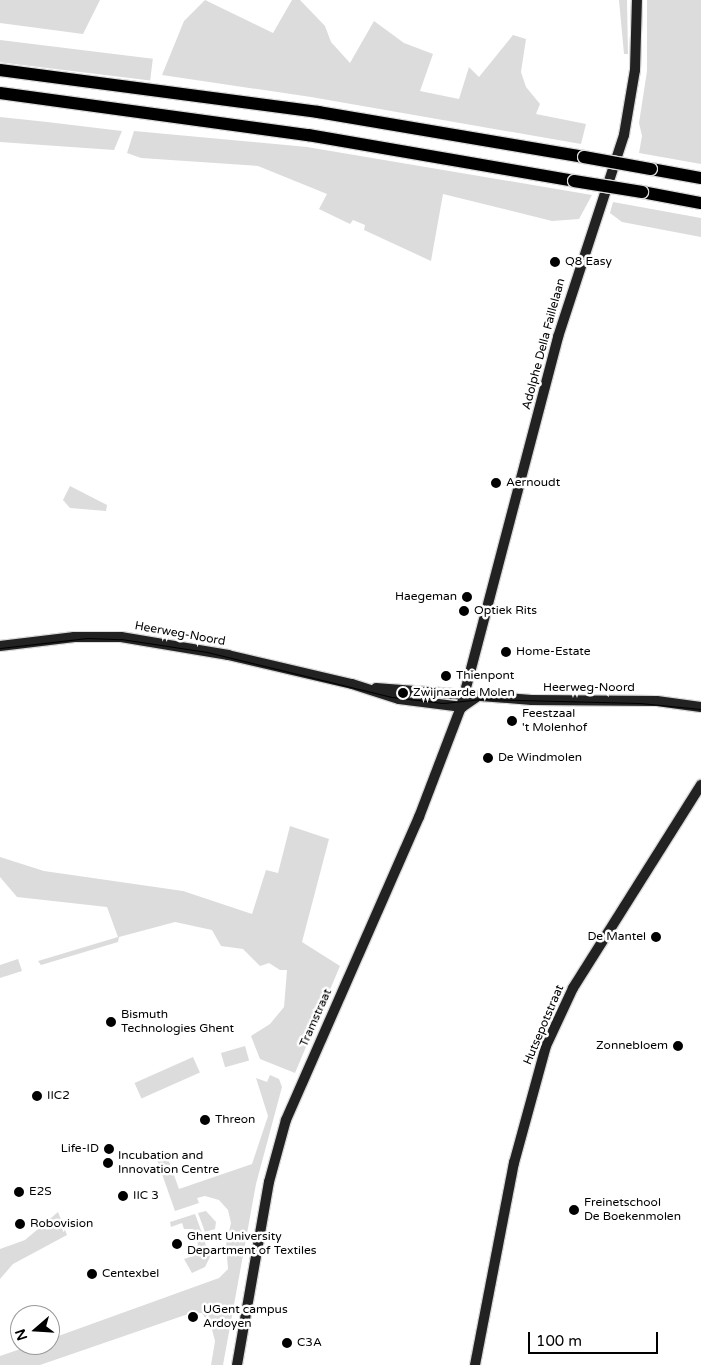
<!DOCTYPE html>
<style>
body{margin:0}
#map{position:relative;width:701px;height:1365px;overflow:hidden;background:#fff;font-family:"Varela Round",sans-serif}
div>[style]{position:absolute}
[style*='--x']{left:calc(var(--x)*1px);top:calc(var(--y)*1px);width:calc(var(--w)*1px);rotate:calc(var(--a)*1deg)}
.green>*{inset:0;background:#dcdcdc;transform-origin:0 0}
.roads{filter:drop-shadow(1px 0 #dbdbdb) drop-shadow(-1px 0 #dbdbdb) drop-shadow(0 1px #dbdbdb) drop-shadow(0 -1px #dbdbdb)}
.secondary>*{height:10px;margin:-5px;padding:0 5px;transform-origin:5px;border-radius:5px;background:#222}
.highway>*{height:12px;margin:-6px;padding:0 6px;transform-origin:6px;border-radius:6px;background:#000}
.tram>*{height:1px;margin:-0.5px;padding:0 0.5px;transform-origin:0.5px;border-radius:0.5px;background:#000}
.bridges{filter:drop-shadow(1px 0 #dbdbdb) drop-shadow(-1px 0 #dbdbdb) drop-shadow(0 1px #dbdbdb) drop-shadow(0 -1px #dbdbdb)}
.highway-bridge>*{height:12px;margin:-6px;padding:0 6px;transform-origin:6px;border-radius:6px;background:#000}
.dots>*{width:14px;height:14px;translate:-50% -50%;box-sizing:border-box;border:2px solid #fff;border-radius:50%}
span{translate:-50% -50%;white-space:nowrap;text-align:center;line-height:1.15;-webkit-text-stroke:5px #fff;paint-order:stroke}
.poi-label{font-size:12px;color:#000}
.left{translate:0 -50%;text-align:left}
.right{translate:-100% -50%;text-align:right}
.street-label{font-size:12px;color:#000}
.north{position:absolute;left:10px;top:1305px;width:50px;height:50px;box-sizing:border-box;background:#fff;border:1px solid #999;border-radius:50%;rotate:251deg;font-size:14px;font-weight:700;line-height:20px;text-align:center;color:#000}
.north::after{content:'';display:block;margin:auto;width:18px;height:22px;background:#000;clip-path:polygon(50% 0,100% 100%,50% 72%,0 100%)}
.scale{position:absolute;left:528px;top:1332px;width:130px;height:22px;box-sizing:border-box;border:2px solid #000;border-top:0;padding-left:6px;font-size:15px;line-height:18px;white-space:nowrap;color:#000;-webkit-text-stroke:4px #fff;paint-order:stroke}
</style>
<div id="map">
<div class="green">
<i style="clip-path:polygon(0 0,100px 0,83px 34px,0 23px)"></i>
<i style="clip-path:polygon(205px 0,273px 33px,292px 0,300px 0,325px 26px,331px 42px,350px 63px,374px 21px,404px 43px,433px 54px,420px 91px,459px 99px,469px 67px,479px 77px,513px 35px,526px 39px,521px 72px,526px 87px,540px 104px,536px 114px,586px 124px,581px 144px,311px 97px,162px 75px,184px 21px)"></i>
<i style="clip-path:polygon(619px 0,627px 0,628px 54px,624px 54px)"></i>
<i style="clip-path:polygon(647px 0,701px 0,701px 164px,639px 153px,642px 136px,639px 123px,647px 71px)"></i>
<i style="left:0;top:40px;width:154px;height:22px;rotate:7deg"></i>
<i style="clip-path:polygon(0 117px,47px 122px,122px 131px,114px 150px,0 142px)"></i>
<i style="clip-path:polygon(134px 131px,307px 147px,592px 195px,579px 219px,552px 221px,443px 194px,431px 261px,364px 230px,365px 225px,353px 220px,350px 224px,319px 209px,327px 194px,258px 166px,141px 158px,127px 153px)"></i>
<i style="clip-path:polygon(613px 202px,701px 218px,701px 237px,622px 222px,610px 213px)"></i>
<i style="clip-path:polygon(70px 486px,107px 505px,106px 511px,70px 508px,63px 500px)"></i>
<i style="clip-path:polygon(290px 826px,329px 839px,302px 942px,340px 966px,295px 1073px,260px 1059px,251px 1036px,270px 1024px,284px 1007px,287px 970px,280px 970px,269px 963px,260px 966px,243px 949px,221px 946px,212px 930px,175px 922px,119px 937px,118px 942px,41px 965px,38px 961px,118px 937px,107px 907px,17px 897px,0 877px,0 857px,44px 871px,183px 891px,252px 914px,266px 870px,278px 873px)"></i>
<i style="clip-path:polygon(18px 959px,22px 971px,0 978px,0 965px)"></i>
<i style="left:245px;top:1046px;width:15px;height:25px;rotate:74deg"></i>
<i style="left:193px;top:1057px;width:17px;height:64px;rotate:66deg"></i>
<i style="clip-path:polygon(270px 1075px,279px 1079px,282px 1087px,256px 1184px,223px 1365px,211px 1365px,215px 1341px,211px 1326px,202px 1313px,191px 1313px,40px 1365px,0 1365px,0 1356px,32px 1345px,50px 1345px,50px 1339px,219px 1278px,228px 1269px,226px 1245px,231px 1223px,228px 1210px,219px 1200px,205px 1196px,197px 1198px,199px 1203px,175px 1211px,156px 1157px,166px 1153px,179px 1189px,252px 1164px,268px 1116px,256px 1078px,267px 1082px)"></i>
<i style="clip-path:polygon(206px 1211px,216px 1222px,215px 1229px,205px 1232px,198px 1213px)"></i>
<i style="clip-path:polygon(58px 1212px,67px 1235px,13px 1264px,0 1279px,0 1249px,25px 1240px)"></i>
<i style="clip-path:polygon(195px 1214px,202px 1233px,195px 1236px,193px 1229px,184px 1229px,182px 1223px,171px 1227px,170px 1222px)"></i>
<i style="clip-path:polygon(203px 1237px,210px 1257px,205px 1267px,192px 1273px,184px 1259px,193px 1256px,192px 1250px,198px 1245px,196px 1239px)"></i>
</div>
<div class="roads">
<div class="secondary">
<i style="--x:0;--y:646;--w:75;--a:-6.9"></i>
<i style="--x:74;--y:637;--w:47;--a:0"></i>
<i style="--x:121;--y:637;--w:109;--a:9.5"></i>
<i style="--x:228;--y:655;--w:127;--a:13.2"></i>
<i style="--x:352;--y:684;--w:49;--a:17.7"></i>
<i style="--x:399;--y:699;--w:64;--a:7.2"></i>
<i style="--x:462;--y:707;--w:18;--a:-34"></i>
<i style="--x:376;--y:688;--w:156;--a:4.4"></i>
<i style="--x:532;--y:700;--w:125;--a:0.5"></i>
<i style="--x:657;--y:701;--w:44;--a:7.8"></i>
<i style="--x:237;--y:1365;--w:186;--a:-80.1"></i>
<i style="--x:269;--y:1182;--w:64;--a:-74.7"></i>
<i style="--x:286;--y:1120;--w:331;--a:-66.3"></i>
<i style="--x:419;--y:817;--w:118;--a:-69.1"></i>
<i style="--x:461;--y:707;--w:383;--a:-75.3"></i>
<i style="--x:558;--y:337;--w:213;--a:-71.9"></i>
<i style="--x:624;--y:135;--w:66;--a:-80.4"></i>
<i style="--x:635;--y:70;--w:70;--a:-88.4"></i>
<i style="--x:475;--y:1365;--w:206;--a:-79.1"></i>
<i style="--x:514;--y:1163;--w:121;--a:-74.7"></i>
<i style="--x:546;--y:1046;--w:64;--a:-65"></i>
<i style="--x:573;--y:988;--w:240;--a:-57.8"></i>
</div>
<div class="highway">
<i style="--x:0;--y:70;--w:321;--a:7.5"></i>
<i style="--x:318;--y:112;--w:270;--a:9.6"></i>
<i style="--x:0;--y:93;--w:311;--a:7.8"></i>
<i style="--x:308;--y:135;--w:270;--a:9.8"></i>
<i style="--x:651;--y:169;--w:51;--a:10.2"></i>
<i style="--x:642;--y:192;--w:60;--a:10.6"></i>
</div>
</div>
<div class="tram">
<i style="--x:0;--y:648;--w:88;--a:-6.6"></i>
<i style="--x:87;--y:638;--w:34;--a:2"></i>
<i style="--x:121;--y:639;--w:87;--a:8.6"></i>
<i style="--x:207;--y:652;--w:190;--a:13.7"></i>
<i style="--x:392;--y:697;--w:51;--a:6.7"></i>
<i style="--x:443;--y:703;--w:37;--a:-6"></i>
<i style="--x:480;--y:699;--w:160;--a:1.4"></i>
<i style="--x:640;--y:703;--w:61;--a:5.6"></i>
</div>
<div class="bridges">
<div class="highway-bridge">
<i style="--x:584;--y:157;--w:68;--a:10.2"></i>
<i style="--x:574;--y:181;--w:69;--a:9.2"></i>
</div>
</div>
<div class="dots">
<i style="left:555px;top:262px;background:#000"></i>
<i style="left:496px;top:483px;background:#000"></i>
<i style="left:467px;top:597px;background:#000"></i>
<i style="left:464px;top:611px;background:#000"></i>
<i style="left:506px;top:652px;background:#000"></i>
<i style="left:446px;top:676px;background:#000"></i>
<i style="left:403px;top:693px;background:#000"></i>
<i style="left:512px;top:721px;background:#000"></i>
<i style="left:488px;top:758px;background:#000"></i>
<i style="left:656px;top:937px;background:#000"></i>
<i style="left:111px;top:1022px;background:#000"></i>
<i style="left:678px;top:1046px;background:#000"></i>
<i style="left:37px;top:1096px;background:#000"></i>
<i style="left:205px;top:1120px;background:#000"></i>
<i style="left:109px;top:1149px;background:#000"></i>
<i style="left:108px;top:1163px;background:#000"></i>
<i style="left:19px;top:1192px;background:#000"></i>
<i style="left:123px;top:1196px;background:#000"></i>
<i style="left:574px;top:1210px;background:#000"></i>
<i style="left:20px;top:1224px;background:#000"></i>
<i style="left:177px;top:1244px;background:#000"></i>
<i style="left:92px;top:1274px;background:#000"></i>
<i style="left:193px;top:1317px;background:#000"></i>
<i style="left:287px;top:1343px;background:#000"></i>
</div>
<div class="poi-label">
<span class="left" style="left:565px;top:262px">Q8 Easy</span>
<span class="left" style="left:506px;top:483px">Aernoudt</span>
<span class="right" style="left:457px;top:597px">Haegeman</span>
<span class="left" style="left:474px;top:611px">Optiek Rits</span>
<span class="left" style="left:516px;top:652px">Home-Estate</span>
<span class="left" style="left:456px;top:676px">Thienpont</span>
<span class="left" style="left:413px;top:693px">Zwijnaarde Molen</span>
<span class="left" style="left:522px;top:721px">Feestzaal<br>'t Molenhof</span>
<span class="left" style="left:498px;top:758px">De Windmolen</span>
<span class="right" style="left:646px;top:937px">De Mantel</span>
<span class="left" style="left:121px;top:1022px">Bismuth<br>Technologies Ghent</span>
<span class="right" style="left:668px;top:1046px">Zonnebloem</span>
<span class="left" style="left:47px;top:1096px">IIC2</span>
<span class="left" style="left:215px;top:1120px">Threon</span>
<span class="right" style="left:99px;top:1149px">Life-ID</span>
<span class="left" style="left:118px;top:1163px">Incubation and<br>Innovation Centre</span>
<span class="left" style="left:29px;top:1192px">E2S</span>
<span class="left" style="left:133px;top:1196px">IIC 3</span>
<span class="left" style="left:584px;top:1210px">Freinetschool<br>De Boekenmolen</span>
<span class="left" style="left:30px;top:1224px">Robovision</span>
<span class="left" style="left:187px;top:1244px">Ghent University<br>Department of Textiles</span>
<span class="left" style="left:102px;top:1274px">Centexbel</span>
<span class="left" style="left:203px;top:1317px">UGent campus<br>Ardoyen</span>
<span class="left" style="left:297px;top:1343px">C3A</span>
</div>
<div class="street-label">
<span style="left:544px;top:344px;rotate:-75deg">Adolphe Della Faillelaan</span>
<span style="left:180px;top:634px;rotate:10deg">Heerweg-Noord</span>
<span style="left:589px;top:688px">Heerweg-Noord</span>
<span style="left:316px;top:1018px;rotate:-66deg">Tramstraat</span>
<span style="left:544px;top:1025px;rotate:-67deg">Hutsepotstraat</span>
</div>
<div class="north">N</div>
<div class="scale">100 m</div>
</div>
